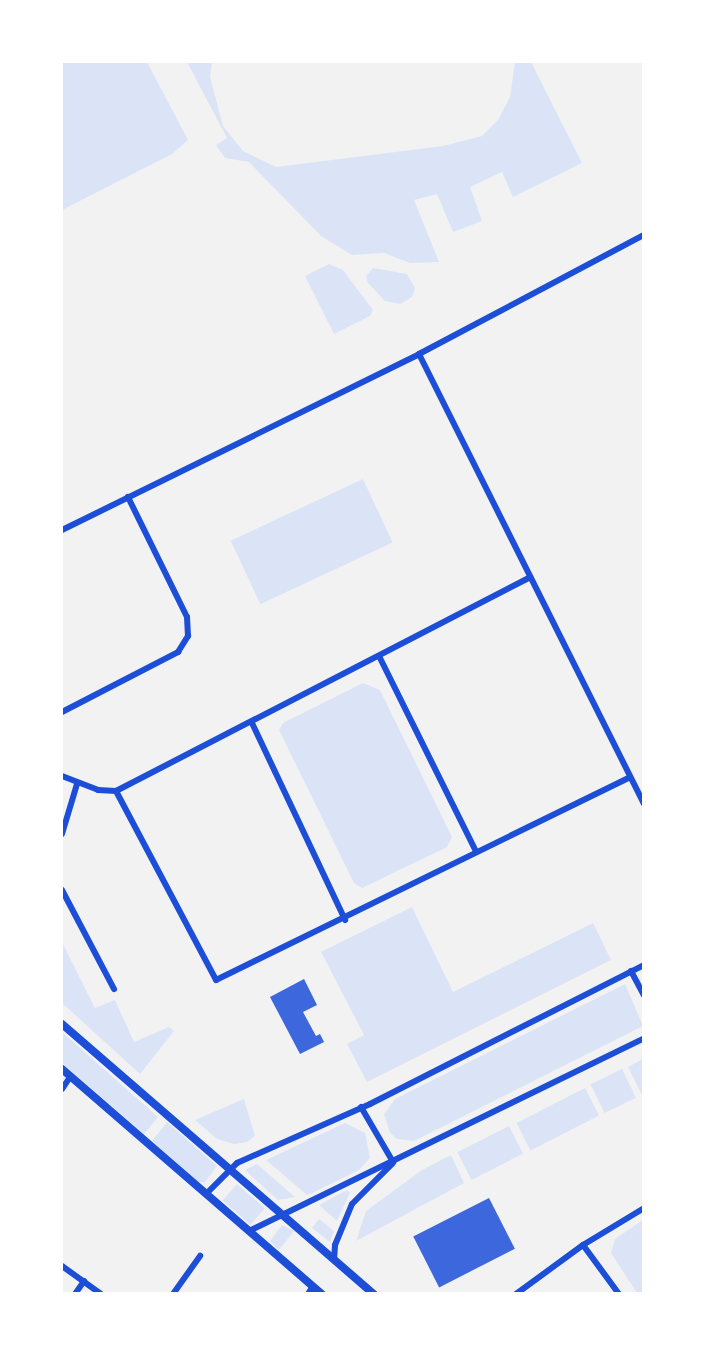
<!DOCTYPE html>
<style>
body{margin:0}
#map{position:relative;width:705px;height:1355px;overflow:hidden;background:#f2f2f2;font-family:"Alegreya Sans",sans-serif}
div>[style]{position:absolute}
[style*='--x']{left:calc(var(--x)*1px);top:calc(var(--y)*1px);width:calc(var(--w)*1px);rotate:calc(var(--a)*1deg)}
.green>*{inset:0;background:#dbe4f7;transform-origin:0 0}
.building>*{inset:0;background:#3d67dc;transform-origin:0 0}
.minor>*{height:6px;margin:-3px;padding:0 3px;transform-origin:3px;border-radius:3px;background:#1d4ed8}
.tertiary>*{height:8px;margin:-4px;padding:0 4px;transform-origin:4px;border-radius:4px;background:#1d4ed8}
span{translate:-50% -50%;white-space:nowrap;text-align:center;line-height:1.15;-webkit-text-stroke:4.5px #fff;paint-order:stroke}
.frame{position:absolute;inset:0;border:63px solid #fff;pointer-events:none}
</style>
<div id="map">
<div class="green">
<i style="clip-path:polygon(62px 62px,147px 62px,188px 140px,172px 154px,62px 210px)"></i>
<i style="clip-path:polygon(187px 62px,212px 62px,210px 77px,223px 126px,243px 151px,276px 167px,443px 146px,482px 136px,498px 120px,510px 97px,515px 62px,531px 62px,582px 163px,513px 197px,502px 172px,470px 187px,482px 221px,453px 232px,437px 194px,414px 200px,439px 262px,410px 263px,384px 253px,352px 255px,321px 236px,249px 162px,225px 158px,216px 145px,227px 138px)"></i>
<i style="clip-path:polygon(329px 264px,343px 270px,373px 310px,370px 316px,334px 334px,305px 276px)"></i>
<i style="clip-path:polygon(373px 268px,407px 274px,415px 288px,412px 297px,400px 304px,385px 301px,368px 283px,366px 276px)"></i>
<i style="left:363px;top:479px;width:70px;height:146px;rotate:65deg"></i>
<i style="clip-path:polygon(363px 683px,380px 690px,452px 837px,447px 847px,362px 888px,354px 883px,279px 730px,283px 723px)"></i>
<i style="clip-path:polygon(412px 907px,453px 992px,593px 923px,611px 960px,367px 1082px,347px 1044px,364px 1035px,321px 952px)"></i>
<i style="clip-path:polygon(62px 942px,95px 1008px,115px 1000px,134px 1042px,169px 1027px,174px 1031px,140px 1074px,62px 1003px)"></i>
<i style="clip-path:polygon(625px 984px,643px 1026px,414px 1141px,397px 1139px,390px 1133px,384px 1114px,395px 1099px)"></i>
<i style="clip-path:polygon(62px 1032px,158px 1117px,144px 1134px,62px 1063px)"></i>
<i style="clip-path:polygon(643px 1059px,644px 1094px,642px 1095px,628px 1067px)"></i>
<i style="left:622px;top:1069px;width:32px;height:35px;rotate:64deg"></i>
<i style="left:585px;top:1088px;width:31px;height:77px;rotate:63deg"></i>
<i style="clip-path:polygon(244px 1099px,255px 1136px,247px 1142px,234px 1144px,217px 1139px,195px 1120px)"></i>
<i style="clip-path:polygon(167px 1122px,217px 1166px,205px 1182px,199px 1182px,152px 1141px)"></i>
<i style="clip-path:polygon(345px 1123px,365px 1133px,370px 1158px,359px 1170px,312px 1193px,307px 1195px,266px 1160px)"></i>
<i style="left:509px;top:1126px;width:31px;height:58px;rotate:63deg"></i>
<i style="clip-path:polygon(451px 1155px,464px 1183px,356px 1241px,366px 1211px,422px 1170px)"></i>
<i style="clip-path:polygon(257px 1164px,295px 1197px,278px 1200px,245px 1170px)"></i>
<i style="left:237px;top:1184px;width:37px;height:22px;rotate:41deg"></i>
<i style="clip-path:polygon(347px 1190px,350px 1193px,337px 1221px,319px 1205px)"></i>
<i style="clip-path:polygon(319px 1219px,334px 1231px,330px 1242px,312px 1228px)"></i>
<i style="clip-path:polygon(643px 1220px,643px 1293px,637px 1293px,611px 1253px,615px 1239px)"></i>
<i style="clip-path:polygon(282px 1225px,294px 1231px,279px 1250px,270px 1241px)"></i>
</div>
<div class="building">
<i style="clip-path:polygon(304px 979px,317px 1005px,303px 1012px,316px 1036px,320px 1034px,324px 1042px,300px 1054px,270px 997px)"></i>
<i style="left:489px;top:1198px;width:57px;height:85px;rotate:63deg"></i>
</div>
<div class="minor">
<i style="--x:419;--y:354;--w:503;--a:63.43"></i>
<i style="--x:62;--y:530;--w:398;--a:-26.2"></i>
<i style="--x:419;--y:354;--w:255;--a:-27.9"></i>
<i style="--x:380;--y:658;--w:216;--a:63.6"></i>
<i style="--x:62;--y:712;--w:131;--a:-27.3"></i>
<i style="--x:178;--y:652;--w:19;--a:-58"></i>
<i style="--x:188;--y:636;--w:19;--a:-93"></i>
<i style="--x:187;--y:617;--w:134;--a:-116.2"></i>
<i style="--x:252;--y:723;--w:218;--a:64.7"></i>
<i style="--x:62;--y:776;--w:39;--a:21"></i>
<i style="--x:98;--y:790;--w:18;--a:3"></i>
<i style="--x:116;--y:791;--w:466;--a:-27.3"></i>
<i style="--x:116;--y:791;--w:214;--a:62.1"></i>
<i style="--x:216;--y:980;--w:461;--a:-26.1"></i>
<i style="--x:62;--y:834;--w:52;--a:-73.3"></i>
<i style="--x:62;--y:890;--w:112;--a:62.3"></i>
<i style="--x:631;--y:971;--w:27;--a:62"></i>
<i style="--x:62;--y:1089;--w:14;--a:-56"></i>
<i style="--x:361;--y:1107;--w:64;--a:59.8"></i>
<i style="--x:206;--y:1194;--w:44;--a:-45"></i>
<i style="--x:237;--y:1163;--w:145;--a:-23.9"></i>
<i style="--x:370;--y:1104;--w:307;--a:-26.9"></i>
<i style="--x:249;--y:1231;--w:440;--a:-26"></i>
<i style="--x:583;--y:1245;--w:61;--a:53.7"></i>
<i style="--x:334;--y:1260;--w:15;--a:-86"></i>
<i style="--x:335;--y:1245;--w:44;--a:-67.5"></i>
<i style="--x:352;--y:1204;--w:57;--a:-45"></i>
<i style="--x:62;--y:1266;--w:48;--a:35.7"></i>
<i style="--x:75;--y:1294;--w:16;--a:-55"></i>
<i style="--x:173;--y:1294;--w:47;--a:-54.6"></i>
<i style="--x:308;--y:1294;--w:9;--a:-58"></i>
<i style="--x:516;--y:1294;--w:83;--a:-36.2"></i>
<i style="--x:583;--y:1245;--w:71;--a:-31.2"></i>
</div>
<div class="tertiary">
<i style="--x:62;--y:1024;--w:413;--a:40.9"></i>
<i style="--x:62;--y:1069;--w:344;--a:40.9"></i>
</div>
<div class="frame"></div>
</div>
